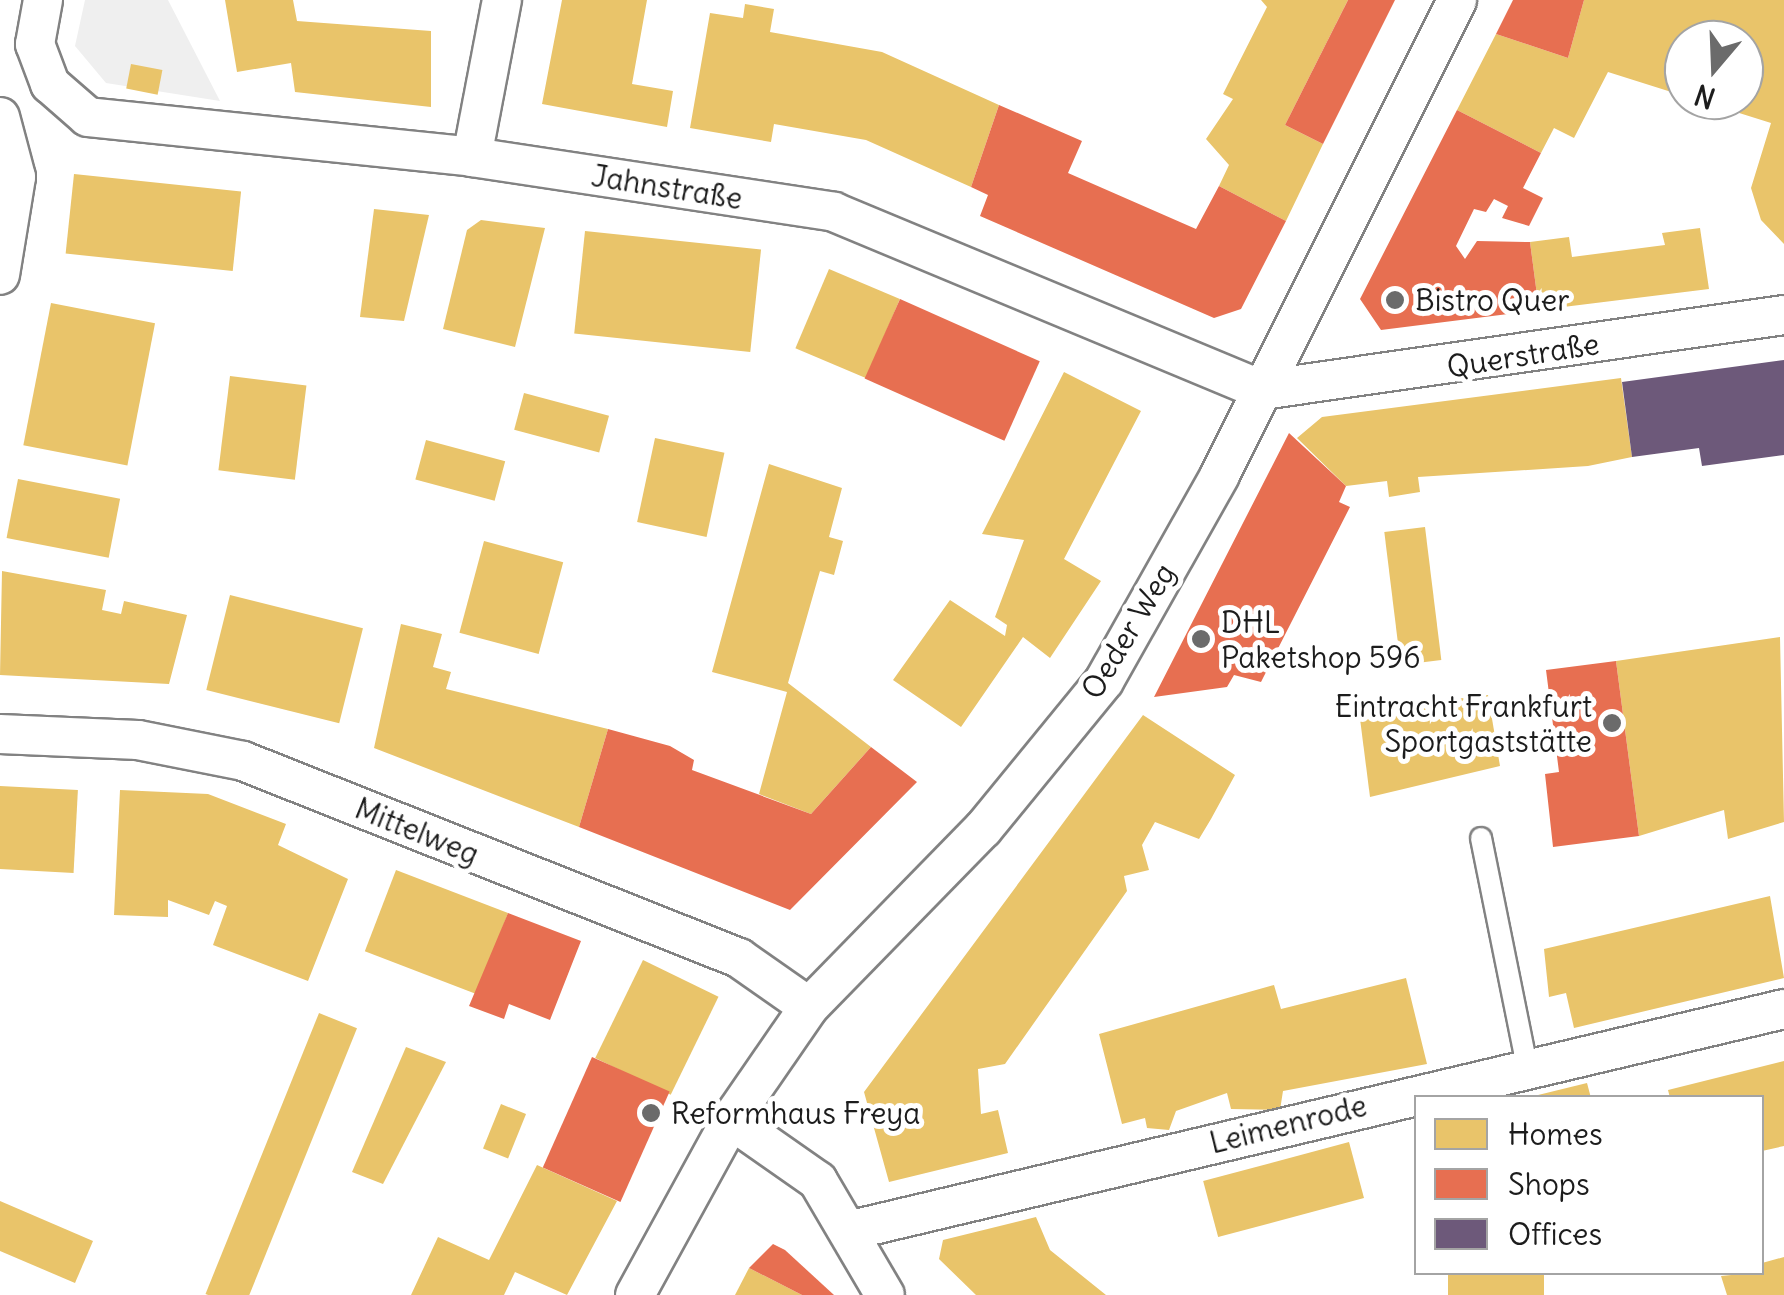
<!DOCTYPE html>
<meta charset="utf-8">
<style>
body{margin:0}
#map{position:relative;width:1784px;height:1295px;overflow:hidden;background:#fff;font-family:Delius,sans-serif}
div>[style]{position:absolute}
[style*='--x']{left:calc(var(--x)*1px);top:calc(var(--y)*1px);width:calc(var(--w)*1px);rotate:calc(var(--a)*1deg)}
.green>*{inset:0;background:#efefef}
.homes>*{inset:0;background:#e9c46a;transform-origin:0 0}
.shops>*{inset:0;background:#e76f51;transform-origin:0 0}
.offices>*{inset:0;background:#6d597a}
.roads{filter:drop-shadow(2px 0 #828282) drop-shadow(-2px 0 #828282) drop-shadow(0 2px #828282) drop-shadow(0 -2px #828282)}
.lane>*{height:20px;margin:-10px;padding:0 10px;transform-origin:10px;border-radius:10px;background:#fff}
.street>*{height:38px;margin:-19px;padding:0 19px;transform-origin:19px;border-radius:19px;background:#fff}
.dots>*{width:28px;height:28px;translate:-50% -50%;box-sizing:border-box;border:5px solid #fff;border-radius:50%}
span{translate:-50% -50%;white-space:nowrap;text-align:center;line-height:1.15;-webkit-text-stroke:10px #fff;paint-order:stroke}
.street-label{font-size:30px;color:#1c1c1c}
.poi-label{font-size:30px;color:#1c1c1c}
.left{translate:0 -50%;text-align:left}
.right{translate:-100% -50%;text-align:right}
.legend{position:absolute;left:1414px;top:1095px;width:350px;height:180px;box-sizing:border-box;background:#fff;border:2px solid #a4a4a4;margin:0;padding:12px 18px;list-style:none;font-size:30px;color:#1c1c1c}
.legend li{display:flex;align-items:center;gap:20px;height:50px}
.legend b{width:50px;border:2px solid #a4a4a4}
.north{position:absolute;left:1664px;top:20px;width:100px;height:100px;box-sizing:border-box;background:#fff;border:2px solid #a4a4a4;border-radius:50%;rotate:199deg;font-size:28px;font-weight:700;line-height:40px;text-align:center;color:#1c1c1c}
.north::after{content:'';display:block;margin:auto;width:35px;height:45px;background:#6b6b6b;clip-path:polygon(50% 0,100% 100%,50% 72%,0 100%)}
</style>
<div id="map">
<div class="green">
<i style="clip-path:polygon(85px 0,168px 0,220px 101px,106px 83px,75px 46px)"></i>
</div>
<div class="homes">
<i style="clip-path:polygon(225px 0,293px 0,297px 21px,431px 31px,431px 107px,295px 92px,291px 63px,237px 72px)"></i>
<i style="clip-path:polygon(562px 0,647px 0,632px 84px,673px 91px,667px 127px,542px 104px)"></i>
<i style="clip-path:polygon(1261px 0,1348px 0,1285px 125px,1323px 144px,1286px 221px,1219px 186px,1229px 165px,1206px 139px,1233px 99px,1223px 94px,1267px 7px)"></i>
<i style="clip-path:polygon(1584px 0,1784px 0,1784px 244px,1761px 220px,1751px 188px,1771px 123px,1701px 101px,1744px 100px,1744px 40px,1684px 40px,1684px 96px,1608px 72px,1574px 138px,1554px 128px,1541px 153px,1457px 110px,1496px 34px,1568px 58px)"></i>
<i style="clip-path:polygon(745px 4px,774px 9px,770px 32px,882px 52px,999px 105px,971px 187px,866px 140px,774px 124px,771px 142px,690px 128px,710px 13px,743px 18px)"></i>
<i style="left:131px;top:64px;width:32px;height:25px;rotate:11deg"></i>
<i style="left:74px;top:174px;width:168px;height:80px;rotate:6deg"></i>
<i style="clip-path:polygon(374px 209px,429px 215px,404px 321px,360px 317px)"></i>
<i style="clip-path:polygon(481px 220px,545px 228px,515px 347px,443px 329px,467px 230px)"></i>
<i style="clip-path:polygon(1700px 228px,1709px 289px,1539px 310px,1530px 242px,1569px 237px,1572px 257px,1665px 245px,1662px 233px)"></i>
<i style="left:585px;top:231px;width:177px;height:103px;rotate:6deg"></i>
<i style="left:829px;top:269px;width:77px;height:86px;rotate:23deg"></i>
<i style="left:51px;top:303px;width:106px;height:145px;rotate:11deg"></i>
<i style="clip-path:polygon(1064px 372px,1141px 411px,1064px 559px,1101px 581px,1050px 658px,1023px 637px,961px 727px,893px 680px,950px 600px,1005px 636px,1007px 625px,995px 617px,1024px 540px,982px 534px)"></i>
<i style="left:230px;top:376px;width:77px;height:95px;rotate:7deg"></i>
<i style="clip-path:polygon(1621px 378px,1632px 457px,1588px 466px,1418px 477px,1420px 492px,1389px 497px,1387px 481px,1346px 486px,1297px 438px,1322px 417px)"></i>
<i style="left:524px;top:393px;width:88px;height:38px;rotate:15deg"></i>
<i style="left:655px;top:438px;width:71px;height:86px;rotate:12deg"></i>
<i style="left:426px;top:440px;width:82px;height:41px;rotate:15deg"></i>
<i style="clip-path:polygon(769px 464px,842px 488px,829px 537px,843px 541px,834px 575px,820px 571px,788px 683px,871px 747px,811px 814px,759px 794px,787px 692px,712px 672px)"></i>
<i style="left:18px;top:479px;width:104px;height:60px;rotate:11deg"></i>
<i style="left:1425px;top:527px;width:134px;height:41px;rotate:83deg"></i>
<i style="left:484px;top:541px;width:82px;height:95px;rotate:15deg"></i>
<i style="clip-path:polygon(2px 571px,106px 590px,102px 610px,121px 614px,124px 601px,187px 615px,169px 684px,0 675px)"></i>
<i style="left:230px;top:595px;width:137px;height:98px;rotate:14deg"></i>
<i style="clip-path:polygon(401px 624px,442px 634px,433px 667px,451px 672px,446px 689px,608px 729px,579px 827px,374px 748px)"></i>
<i style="clip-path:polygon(1780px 637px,1784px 822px,1728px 839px,1724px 810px,1639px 836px,1616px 661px)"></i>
<i style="clip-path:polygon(1488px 695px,1500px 766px,1370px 797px,1359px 711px)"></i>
<i style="clip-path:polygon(1143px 715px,1235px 775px,1211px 819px,1199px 839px,1155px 822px,1142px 845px,1149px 870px,1124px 876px,1127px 891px,1005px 1064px,978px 1069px,981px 1114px,998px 1110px,1008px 1153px,889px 1182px,864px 1092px)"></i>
<i style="left:0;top:786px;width:78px;height:83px;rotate:3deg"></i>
<i style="clip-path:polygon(120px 790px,208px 794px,286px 824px,278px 845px,348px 879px,308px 981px,213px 945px,227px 906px,215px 901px,209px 915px,168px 900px,168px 917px,114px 915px)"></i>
<i style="left:396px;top:870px;width:120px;height:87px;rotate:21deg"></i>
<i style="clip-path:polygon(1770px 896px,1784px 978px,1574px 1028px,1566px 993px,1549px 997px,1544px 949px)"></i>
<i style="left:643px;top:960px;width:84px;height:109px;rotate:26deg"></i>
<i style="clip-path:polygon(1406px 978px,1427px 1064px,1283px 1091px,1280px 1110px,1231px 1109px,1227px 1093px,1176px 1111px,1169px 1130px,1147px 1128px,1145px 1118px,1122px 1124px,1099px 1034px,1274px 985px,1281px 1009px)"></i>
<i style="left:319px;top:1013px;width:41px;height:303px;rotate:22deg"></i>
<i style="clip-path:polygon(406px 1047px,446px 1062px,383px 1184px,352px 1172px)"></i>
<i style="clip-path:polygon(1784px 1061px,1784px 1146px,1762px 1151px,1762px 1098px,1670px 1098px,1668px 1090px)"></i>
<i style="clip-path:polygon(1587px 1083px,1591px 1098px,1534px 1098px,1534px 1096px)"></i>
<i style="left:501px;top:1104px;width:27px;height:48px;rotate:22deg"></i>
<i style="left:1349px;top:1142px;width:58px;height:151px;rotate:75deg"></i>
<i style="clip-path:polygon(537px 1165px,617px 1201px,567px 1295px,515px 1272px,504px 1295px,411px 1295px,438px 1237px,489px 1260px)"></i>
<i style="clip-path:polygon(0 1201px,93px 1241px,75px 1283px,0 1251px)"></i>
<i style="clip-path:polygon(1036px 1217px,1050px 1250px,1106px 1295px,976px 1295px,939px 1259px,943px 1240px)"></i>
<i style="clip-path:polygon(1784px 1257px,1784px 1295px,1727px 1295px,1721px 1276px,1762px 1272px,1762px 1263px)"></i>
<i style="clip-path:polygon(749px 1268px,802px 1295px,735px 1295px)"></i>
<i style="left:1448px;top:1272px;width:96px;height:24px"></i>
</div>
<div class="shops">
<i style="clip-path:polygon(1348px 0,1395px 0,1323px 144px,1285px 125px)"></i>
<i style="clip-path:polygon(1513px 0,1584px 0,1568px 58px,1496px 34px)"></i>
<i style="clip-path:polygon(999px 105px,1082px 141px,1068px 173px,1196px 229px,1219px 186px,1286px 221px,1241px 309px,1214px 318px,980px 216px,988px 195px,971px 187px)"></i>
<i style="clip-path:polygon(1457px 110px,1541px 153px,1523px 188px,1543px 198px,1529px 226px,1502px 218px,1508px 206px,1494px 199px,1486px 212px,1474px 209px,1456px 246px,1465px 259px,1477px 241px,1530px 242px,1539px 310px,1381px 330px,1360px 299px)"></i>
<i style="left:900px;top:299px;width:153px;height:87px;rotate:24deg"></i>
<i style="clip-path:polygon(1289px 433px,1346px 486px,1339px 502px,1350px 507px,1261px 682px,1234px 675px,1227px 687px,1154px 697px)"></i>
<i style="clip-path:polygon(1616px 661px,1639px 836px,1553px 847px,1545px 774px,1559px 772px,1546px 670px)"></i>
<i style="clip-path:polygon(608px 729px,670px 746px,694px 760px,692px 770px,811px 814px,871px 747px,917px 782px,790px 910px,579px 827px)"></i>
<i style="clip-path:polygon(508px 913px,581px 941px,550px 1020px,509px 1004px,504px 1019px,469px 1006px)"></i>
<i style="left:592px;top:1057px;width:85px;height:121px;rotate:24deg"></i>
<i style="clip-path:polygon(773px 1244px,785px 1250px,834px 1295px,802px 1295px,749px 1268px)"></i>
</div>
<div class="offices">
<i style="clip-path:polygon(1784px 360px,1784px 455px,1702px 466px,1699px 448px,1632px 457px,1622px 382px)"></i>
</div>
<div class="roads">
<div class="lane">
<i style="--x:1481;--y:838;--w:233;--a:78.6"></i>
</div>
<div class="street">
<i style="--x:43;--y:0;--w:45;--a:100.3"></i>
<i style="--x:35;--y:44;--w:43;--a:69.4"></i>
<i style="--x:50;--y:84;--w:50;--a:41"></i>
<i style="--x:88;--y:117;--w:386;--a:5.9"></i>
<i style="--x:472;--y:157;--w:366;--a:8.6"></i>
<i style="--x:834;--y:212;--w:464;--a:22.6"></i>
<i style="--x:1262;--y:390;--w:527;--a:-8.18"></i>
<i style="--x:0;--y:117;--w:62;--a:75.1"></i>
<i style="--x:16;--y:177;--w:99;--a:99.3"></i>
<i style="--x:472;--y:157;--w:160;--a:-79.2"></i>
<i style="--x:0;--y:734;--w:138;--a:2.5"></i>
<i style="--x:138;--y:740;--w:107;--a:11.3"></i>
<i style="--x:243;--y:761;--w:534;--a:21.66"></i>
<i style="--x:739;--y:958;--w:85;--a:35"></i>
<i style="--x:731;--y:1120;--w:106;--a:35"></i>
<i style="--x:818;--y:1181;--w:132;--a:59.6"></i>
<i style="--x:852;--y:1230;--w:958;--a:-13.34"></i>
<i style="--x:635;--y:1295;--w:200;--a:-61.3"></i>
<i style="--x:731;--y:1120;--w:137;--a:-55.4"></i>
<i style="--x:809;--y:1007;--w:249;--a:-45.7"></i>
<i style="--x:983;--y:829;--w:191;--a:-50.7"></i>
<i style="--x:1104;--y:681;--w:236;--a:-60.6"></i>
<i style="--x:1220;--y:475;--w:531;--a:-63.48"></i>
</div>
</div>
<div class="dots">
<i style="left:1395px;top:300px;background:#6b6b6b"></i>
<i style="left:1201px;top:639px;background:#6b6b6b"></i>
<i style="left:1612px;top:723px;background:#6b6b6b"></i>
<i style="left:651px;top:1113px;background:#6b6b6b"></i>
</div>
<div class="street-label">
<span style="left:667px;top:187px;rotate:9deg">Jahnstraße</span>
<span style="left:1523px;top:355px;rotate:-9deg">Querstraße</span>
<span style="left:1128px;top:631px;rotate:-59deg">Oeder Weg</span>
<span style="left:417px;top:831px;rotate:22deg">Mittelweg</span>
<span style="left:1288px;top:1124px;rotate:-14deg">Leimenrode</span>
</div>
<div class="poi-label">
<span class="left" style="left:1415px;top:300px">Bistro Quer</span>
<span class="left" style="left:1221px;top:639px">DHL<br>Paketshop 596</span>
<span class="right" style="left:1592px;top:723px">Eintracht Frankfurt<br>Sportgaststätte</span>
<span class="left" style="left:671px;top:1113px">Reformhaus Freya</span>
</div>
<ul class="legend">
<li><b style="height:28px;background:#e9c46a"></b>Homes</li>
<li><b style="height:28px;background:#e76f51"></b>Shops</li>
<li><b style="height:28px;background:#6d597a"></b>Offices</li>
</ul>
<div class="north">N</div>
</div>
